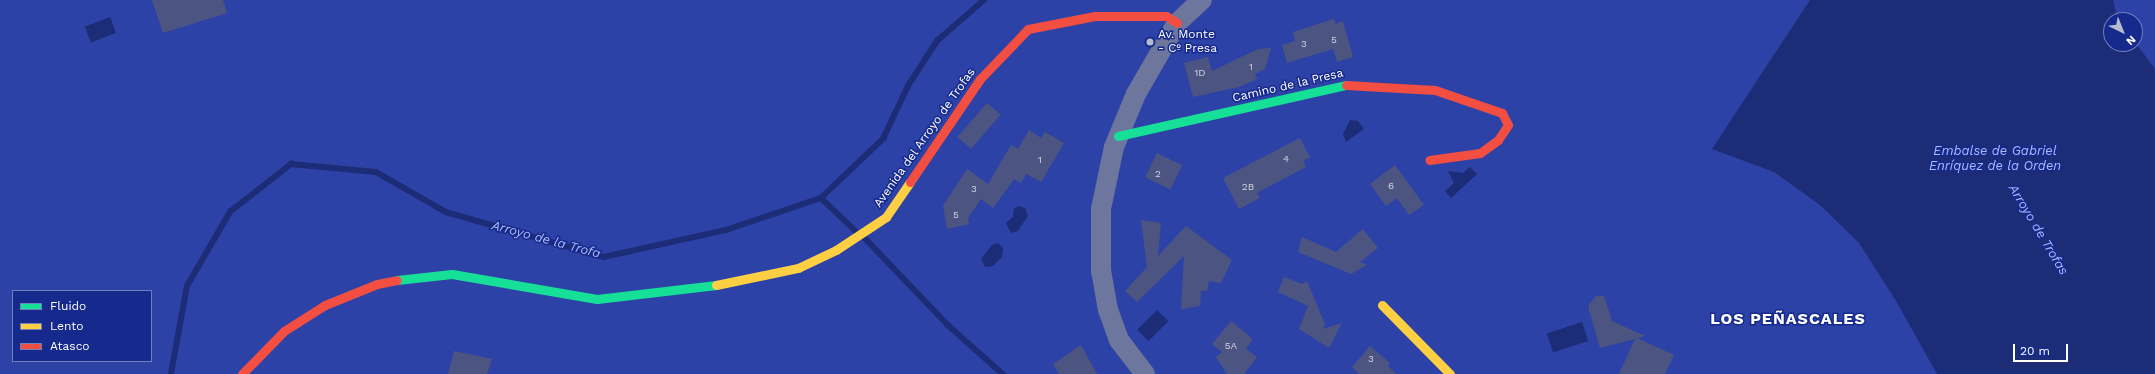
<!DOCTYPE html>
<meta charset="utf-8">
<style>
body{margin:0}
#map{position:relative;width:2155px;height:374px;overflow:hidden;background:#313c73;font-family:"Work Sans",sans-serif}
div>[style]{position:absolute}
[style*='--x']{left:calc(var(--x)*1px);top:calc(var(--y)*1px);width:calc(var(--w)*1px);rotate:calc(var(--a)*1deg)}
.green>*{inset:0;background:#2d42a7}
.water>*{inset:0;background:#1d2c76;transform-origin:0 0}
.stream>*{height:5.5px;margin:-2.75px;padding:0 2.75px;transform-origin:2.75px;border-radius:2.75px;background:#1d2c76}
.building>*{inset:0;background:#4c5581;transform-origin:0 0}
.street>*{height:20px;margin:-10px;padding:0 10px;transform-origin:10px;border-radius:10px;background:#6d779e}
.fast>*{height:9px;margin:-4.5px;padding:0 4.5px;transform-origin:4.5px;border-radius:4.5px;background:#16e098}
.slow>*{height:9px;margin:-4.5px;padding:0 4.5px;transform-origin:4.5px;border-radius:4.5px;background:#ffcf43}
.jam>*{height:9px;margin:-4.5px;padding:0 4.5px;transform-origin:4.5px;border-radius:4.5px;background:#f24e42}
.dots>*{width:11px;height:11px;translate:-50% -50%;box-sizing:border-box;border:2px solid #162a8e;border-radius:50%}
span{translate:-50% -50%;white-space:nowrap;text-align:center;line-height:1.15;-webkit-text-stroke:3px #162a8e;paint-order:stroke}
.number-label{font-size:10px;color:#d2d4e0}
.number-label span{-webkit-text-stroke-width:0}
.poi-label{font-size:12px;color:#fff}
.left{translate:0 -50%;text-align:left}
.street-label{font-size:12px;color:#fff}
.water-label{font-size:13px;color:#adbbf7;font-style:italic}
.district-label{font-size:16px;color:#fff;font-weight:700;letter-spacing:1px}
.legend{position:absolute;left:12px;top:290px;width:140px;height:72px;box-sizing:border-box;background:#162a8e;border:1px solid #737fbb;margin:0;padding:5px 7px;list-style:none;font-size:12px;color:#fff}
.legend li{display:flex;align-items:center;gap:8px;height:20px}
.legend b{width:20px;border:1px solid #737fbb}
.north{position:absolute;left:2103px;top:12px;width:40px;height:40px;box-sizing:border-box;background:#162a8e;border:1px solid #737fbb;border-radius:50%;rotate:137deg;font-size:11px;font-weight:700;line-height:16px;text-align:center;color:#fff}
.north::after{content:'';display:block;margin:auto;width:14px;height:18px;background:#b7bbce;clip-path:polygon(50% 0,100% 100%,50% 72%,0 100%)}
.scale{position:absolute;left:2013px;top:344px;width:55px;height:18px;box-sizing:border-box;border:2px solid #fff;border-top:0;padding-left:5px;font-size:12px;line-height:14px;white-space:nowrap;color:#fff;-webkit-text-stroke:3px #162a8e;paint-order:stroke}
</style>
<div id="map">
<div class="green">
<i style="clip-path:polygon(evenodd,0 0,2155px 0,2155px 374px,0 374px,0 0,2111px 20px,2135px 20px,2135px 44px,2111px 44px,2111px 20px,0 0,13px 291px,151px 291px,151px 361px,13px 361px,13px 291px)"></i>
</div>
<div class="water">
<i style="clip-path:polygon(1810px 0,2113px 0,2118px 20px,2111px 20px,2111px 44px,2135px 42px,2155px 69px,2155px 374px,1937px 374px,1896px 301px,1859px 243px,1820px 205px,1774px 172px,1712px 149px)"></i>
<i style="left:110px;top:17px;width:17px;height:27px;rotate:69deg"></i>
<i style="clip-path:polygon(1350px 120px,1358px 121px,1364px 129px,1346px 142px,1343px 134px)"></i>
<i style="clip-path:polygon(1470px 167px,1477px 174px,1451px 198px,1445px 191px,1454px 183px,1448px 171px,1463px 173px)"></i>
<i style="clip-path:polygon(1019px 206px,1025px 208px,1028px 216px,1018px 231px,1011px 233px,1006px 223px,1013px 217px,1014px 208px)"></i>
<i style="clip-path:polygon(998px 243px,1003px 248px,1002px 257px,993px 266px,985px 267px,981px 259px,992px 245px)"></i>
<i style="left:1157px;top:310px;width:16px;height:28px;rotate:45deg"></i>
<i style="left:1582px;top:322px;width:20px;height:37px;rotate:72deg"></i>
</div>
<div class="stream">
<i style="--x:821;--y:198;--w:50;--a:43.4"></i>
<i style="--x:864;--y:237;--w:122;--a:46.3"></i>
<i style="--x:948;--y:325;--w:74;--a:41.7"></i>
<i style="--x:171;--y:374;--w:89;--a:-79.7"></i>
<i style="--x:187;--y:286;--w:86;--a:-59.8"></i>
<i style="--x:230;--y:212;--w:78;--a:-38.2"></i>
<i style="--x:291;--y:164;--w:85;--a:5.4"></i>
<i style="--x:376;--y:172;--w:81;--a:29.7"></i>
<i style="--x:446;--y:212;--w:164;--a:15.9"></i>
<i style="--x:604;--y:257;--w:125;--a:-12.5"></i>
<i style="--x:726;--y:230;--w:100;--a:-18.6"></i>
<i style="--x:821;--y:198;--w:86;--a:-43.6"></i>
<i style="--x:883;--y:139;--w:59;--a:-64.7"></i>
<i style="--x:908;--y:86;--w:54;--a:-57.2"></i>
<i style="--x:937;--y:41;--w:62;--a:-41.1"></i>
</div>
<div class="building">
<i style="clip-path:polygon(152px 0,223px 0,227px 13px,163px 33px)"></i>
<i style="clip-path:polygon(1334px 19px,1336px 24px,1343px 21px,1353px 57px,1337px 62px,1333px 49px,1287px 63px,1282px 45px,1295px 41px,1293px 32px)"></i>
<i style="clip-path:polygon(1271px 48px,1265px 69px,1255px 74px,1257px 79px,1239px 87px,1193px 97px,1184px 63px,1208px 57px,1212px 71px,1258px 49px)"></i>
<i style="left:987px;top:103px;width:18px;height:45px;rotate:41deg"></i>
<i style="clip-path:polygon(1029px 130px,1041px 138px,1045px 132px,1064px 143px,1041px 182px,1026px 174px,1021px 183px,1014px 179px,993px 208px,981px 199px,968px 218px,969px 224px,947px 229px,943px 206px,967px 169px,988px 184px,1011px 145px,1018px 149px)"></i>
<i style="clip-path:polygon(1300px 138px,1310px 157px,1303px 161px,1306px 167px,1257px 193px,1260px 198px,1239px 209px,1223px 178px)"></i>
<i style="left:1157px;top:153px;width:28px;height:27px;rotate:26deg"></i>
<i style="clip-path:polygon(1395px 165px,1424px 205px,1409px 215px,1397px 198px,1386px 206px,1370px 184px)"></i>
<i style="clip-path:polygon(1141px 220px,1161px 223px,1158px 256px,1186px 226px,1232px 260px,1221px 283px,1209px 281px,1207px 291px,1201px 291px,1200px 306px,1181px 309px,1184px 256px,1137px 302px,1125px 291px,1147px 267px)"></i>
<i style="clip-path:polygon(1363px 229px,1378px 248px,1360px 262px,1367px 265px,1351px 274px,1298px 252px,1302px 237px,1336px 252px)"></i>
<i style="clip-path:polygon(1284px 277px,1302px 284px,1307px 281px,1325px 324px,1323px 329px,1342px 323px,1329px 348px,1299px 329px,1308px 306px,1278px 292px)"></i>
<i style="clip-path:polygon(1596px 296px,1604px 296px,1612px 321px,1645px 336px,1637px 338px,1674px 355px,1665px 374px,1619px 374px,1635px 339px,1600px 348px,1588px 306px)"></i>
<i style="clip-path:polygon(1231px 321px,1253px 339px,1246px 349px,1257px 357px,1244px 374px,1227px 374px,1216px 357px,1222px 352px,1212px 344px)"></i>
<i style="clip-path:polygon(1081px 345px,1097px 374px,1059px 374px,1053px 364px)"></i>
<i style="clip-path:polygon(1370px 346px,1390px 363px,1388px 366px,1396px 374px,1359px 374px,1352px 367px)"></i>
<i style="clip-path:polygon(454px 351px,492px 359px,487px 374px,448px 374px)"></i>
</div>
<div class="street">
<i style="--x:1145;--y:374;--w:43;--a:-127.4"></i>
<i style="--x:1119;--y:340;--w:32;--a:-110"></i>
<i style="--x:1108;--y:310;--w:39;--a:-100"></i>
<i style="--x:1101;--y:272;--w:63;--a:-90"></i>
<i style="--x:1101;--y:209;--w:63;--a:-78.2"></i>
<i style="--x:1114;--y:147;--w:57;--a:-67.5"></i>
<i style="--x:1136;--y:94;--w:82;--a:-60"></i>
<i style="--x:1177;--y:23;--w:34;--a:-43"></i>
</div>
<div class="fast">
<i style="--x:1118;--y:136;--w:234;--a:-12.6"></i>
<i style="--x:397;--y:280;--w:55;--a:-6.2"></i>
<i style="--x:452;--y:274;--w:147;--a:9.8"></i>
<i style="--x:597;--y:299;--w:120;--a:-6.7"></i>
</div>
<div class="slow">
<i style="--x:716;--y:285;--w:84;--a:-11.7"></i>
<i style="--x:798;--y:268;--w:42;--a:-25.3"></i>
<i style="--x:836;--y:250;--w:60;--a:-33.4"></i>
<i style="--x:886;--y:217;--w:42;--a:-55.6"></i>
<i style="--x:1382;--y:305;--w:97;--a:45.4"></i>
</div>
<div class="jam">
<i style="--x:1346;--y:85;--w:89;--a:3.2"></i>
<i style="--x:1435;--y:90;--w:71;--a:18.9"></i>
<i style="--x:1502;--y:113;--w:13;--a:63"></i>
<i style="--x:1508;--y:125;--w:18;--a:124"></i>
<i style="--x:1498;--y:140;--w:22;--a:144"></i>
<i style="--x:1480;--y:153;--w:51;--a:172.2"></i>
<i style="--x:910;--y:182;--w:125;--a:-55.8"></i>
<i style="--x:980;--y:79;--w:69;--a:-46.2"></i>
<i style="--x:1028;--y:29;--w:68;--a:-11"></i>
<i style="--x:1095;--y:16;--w:71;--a:0"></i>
<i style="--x:1166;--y:16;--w:13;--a:32"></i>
<i style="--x:242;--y:374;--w:60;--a:-45.7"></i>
<i style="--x:284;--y:331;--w:49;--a:-32.4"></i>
<i style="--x:325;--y:305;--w:56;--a:-22"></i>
<i style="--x:377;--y:284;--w:20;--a:-11"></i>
</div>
<div class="dots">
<i style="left:1150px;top:42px;background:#b7bbce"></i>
</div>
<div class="number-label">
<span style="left:1334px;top:40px">5</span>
<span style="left:1304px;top:44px">3</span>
<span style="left:1251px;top:67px">1</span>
<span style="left:1200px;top:73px">1D</span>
<span style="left:1286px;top:159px">4</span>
<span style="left:1040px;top:160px">1</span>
<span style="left:1158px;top:174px">2</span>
<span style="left:1391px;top:186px">6</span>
<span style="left:1248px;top:187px">2B</span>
<span style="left:974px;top:189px">3</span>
<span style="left:956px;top:215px">5</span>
<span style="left:1231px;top:346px">5A</span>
<span style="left:1371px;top:359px">3</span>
</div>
<div class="poi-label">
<span class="left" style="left:1158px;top:42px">Av. Monte<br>- Cº Presa</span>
</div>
<div class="street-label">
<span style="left:1288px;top:86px;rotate:-13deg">Camino de la Presa</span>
<span style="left:925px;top:138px;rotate:-55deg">Avenida del Arroyo de Trofas</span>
</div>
<div class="water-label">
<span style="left:1995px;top:159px">Embalse de Gabriel<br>Enríquez de la Orden</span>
<span style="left:2038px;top:230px;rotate:59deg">Arroyo de Trofas</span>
<span style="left:546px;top:240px;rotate:15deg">Arroyo de la Trofa</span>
</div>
<div class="district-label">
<span style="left:1788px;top:319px">LOS PEÑASCALES</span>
</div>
<ul class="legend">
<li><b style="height:5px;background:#16e098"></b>Fluido</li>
<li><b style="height:5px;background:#ffcf43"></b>Lento</li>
<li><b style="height:5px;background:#f24e42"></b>Atasco</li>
</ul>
<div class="north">N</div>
<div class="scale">20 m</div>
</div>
